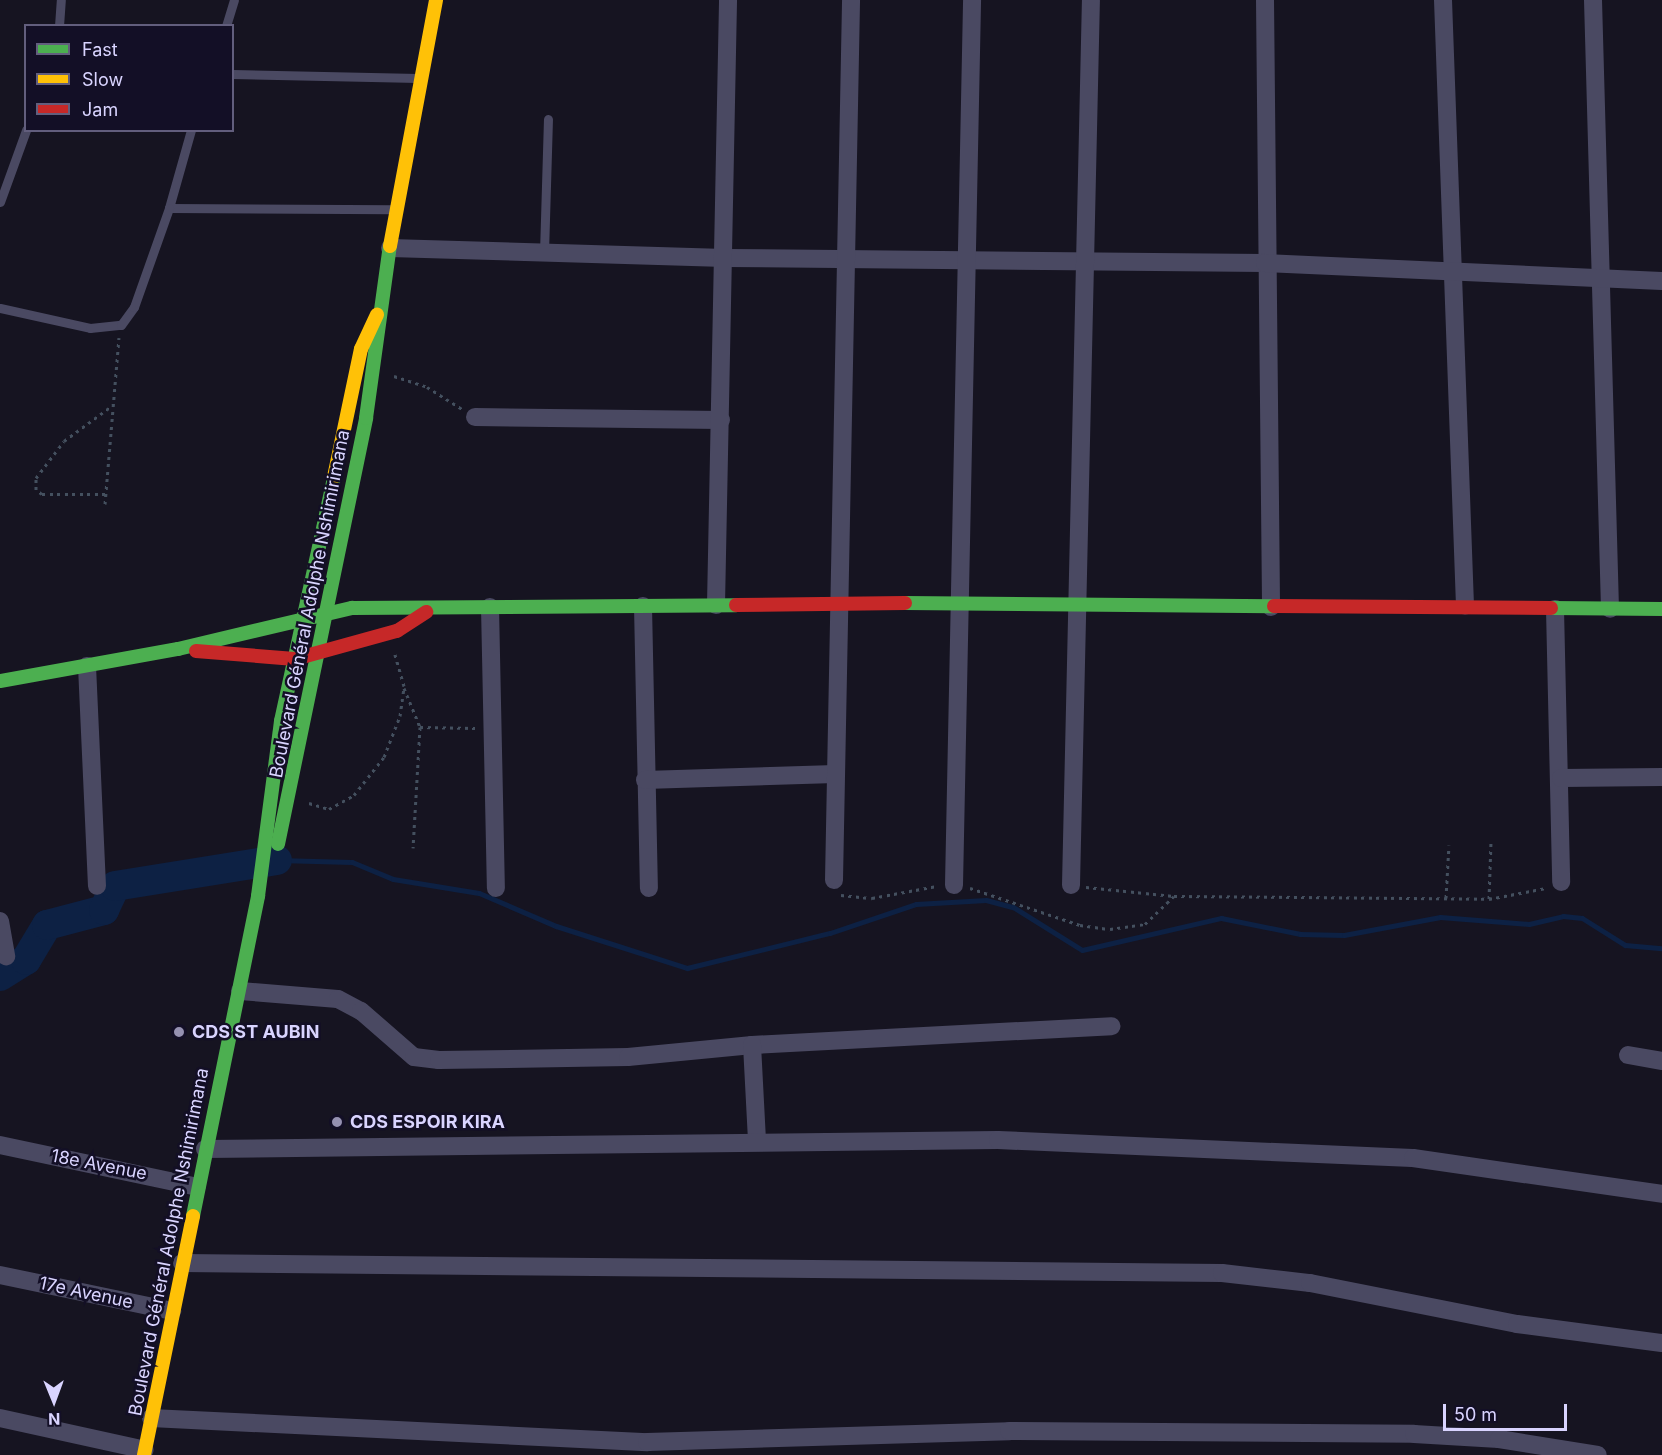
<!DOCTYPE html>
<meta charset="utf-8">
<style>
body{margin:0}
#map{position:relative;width:1662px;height:1455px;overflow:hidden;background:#161421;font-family:Inter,sans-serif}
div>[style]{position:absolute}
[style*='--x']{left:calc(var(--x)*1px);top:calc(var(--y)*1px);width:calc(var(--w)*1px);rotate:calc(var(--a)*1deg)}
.stream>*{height:5px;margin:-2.5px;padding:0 2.5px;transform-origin:2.5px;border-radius:2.5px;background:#0d2144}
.river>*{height:30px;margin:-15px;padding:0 15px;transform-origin:15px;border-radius:15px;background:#0d2144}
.path>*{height:3px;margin-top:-1.5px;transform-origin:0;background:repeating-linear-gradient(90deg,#44505f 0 3px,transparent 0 7.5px)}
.lane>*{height:9px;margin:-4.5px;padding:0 4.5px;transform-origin:4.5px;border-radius:4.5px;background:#4a4962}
.street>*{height:18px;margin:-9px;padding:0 9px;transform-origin:9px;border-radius:9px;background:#4a4962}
.fast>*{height:14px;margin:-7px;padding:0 7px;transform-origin:7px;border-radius:7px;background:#4caf50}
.slow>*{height:14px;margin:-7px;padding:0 7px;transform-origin:7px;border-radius:7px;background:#ffc107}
.jam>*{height:14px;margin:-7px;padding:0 7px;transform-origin:7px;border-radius:7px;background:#c62828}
.dots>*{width:16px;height:16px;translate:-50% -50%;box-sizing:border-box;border:3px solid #130f26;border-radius:50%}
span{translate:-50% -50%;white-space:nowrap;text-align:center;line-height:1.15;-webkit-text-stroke:5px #130f26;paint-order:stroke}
.street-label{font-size:18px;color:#d9d4ff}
.poi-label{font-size:18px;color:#d9d4ff;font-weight:700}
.left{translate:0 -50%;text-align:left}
.legend{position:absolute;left:24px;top:24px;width:210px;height:108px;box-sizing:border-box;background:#130f26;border:2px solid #625e7d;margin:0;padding:8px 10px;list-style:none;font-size:18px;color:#d9d4ff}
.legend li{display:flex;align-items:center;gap:12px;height:30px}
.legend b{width:30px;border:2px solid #625e7d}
.north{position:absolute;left:24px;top:1371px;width:60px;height:60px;-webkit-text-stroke:4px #130f26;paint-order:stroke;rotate:179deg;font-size:16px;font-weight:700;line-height:24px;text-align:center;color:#d9d4ff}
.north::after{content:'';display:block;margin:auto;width:21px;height:27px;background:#d9d4ff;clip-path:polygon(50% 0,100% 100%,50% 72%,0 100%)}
.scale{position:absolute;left:1443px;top:1404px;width:124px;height:27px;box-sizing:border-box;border:3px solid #d9d4ff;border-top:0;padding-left:8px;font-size:18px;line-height:21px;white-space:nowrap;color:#d9d4ff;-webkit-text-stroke:4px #130f26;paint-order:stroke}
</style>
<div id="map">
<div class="stream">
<i style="--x:277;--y:860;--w:75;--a:1.5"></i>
<i style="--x:352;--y:862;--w:44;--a:22.5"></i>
<i style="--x:393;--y:879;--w:87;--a:9.2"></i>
<i style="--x:479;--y:893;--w:84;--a:23.2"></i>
<i style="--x:556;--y:926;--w:138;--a:17.8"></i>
<i style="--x:687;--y:968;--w:147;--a:-13.8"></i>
<i style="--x:830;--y:933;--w:91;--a:-18.6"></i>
<i style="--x:916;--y:904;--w:70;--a:-3.3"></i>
<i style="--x:986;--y:900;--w:28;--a:15"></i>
<i style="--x:1013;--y:907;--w:81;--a:31.9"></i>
<i style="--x:1082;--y:950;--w:143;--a:-13"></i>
<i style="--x:1221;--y:918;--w:81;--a:11.4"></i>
<i style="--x:1300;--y:934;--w:44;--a:1.3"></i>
<i style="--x:1344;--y:935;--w:98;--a:-10.6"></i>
<i style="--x:1440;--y:917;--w:89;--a:4.5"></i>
<i style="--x:1529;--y:924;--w:35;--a:-13"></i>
<i style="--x:1563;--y:916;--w:19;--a:6"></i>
<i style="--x:1582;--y:918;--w:51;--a:32.1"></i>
<i style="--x:1625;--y:945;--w:37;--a:5"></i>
</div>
<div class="river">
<i style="--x:0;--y:976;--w:31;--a:-32"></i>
<i style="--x:26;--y:960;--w:41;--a:-59"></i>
<i style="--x:47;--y:925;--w:59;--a:-14.7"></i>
<i style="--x:104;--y:910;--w:26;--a:-65"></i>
<i style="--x:115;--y:886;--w:164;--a:-9.1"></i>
</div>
<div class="path">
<i style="--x:394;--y:376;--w:35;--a:18"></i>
<i style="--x:427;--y:387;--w:41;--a:32.2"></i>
<i style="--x:105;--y:494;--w:63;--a:180"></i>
<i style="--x:42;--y:494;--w:7;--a:-146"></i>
<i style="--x:36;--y:490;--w:12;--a:-90"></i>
<i style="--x:36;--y:478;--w:46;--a:-52.9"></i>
<i style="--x:64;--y:441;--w:61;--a:-36.3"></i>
<i style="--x:105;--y:504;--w:167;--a:-85.2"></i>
<i style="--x:404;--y:688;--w:42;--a:67.7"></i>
<i style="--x:420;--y:727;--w:121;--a:93.3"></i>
<i style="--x:420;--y:727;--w:55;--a:1"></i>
<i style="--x:309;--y:803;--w:21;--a:17"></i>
<i style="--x:329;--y:809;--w:29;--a:-29"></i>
<i style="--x:354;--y:795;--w:48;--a:-51.7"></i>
<i style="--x:384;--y:757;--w:44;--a:-68.7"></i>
<i style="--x:400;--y:716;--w:30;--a:-82"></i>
<i style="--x:404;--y:686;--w:33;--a:-106"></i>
<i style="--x:1086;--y:887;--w:88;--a:5.8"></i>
<i style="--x:1174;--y:896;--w:315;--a:0.5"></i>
<i style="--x:1489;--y:899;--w:58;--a:-10.9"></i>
<i style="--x:970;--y:888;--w:116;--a:18.6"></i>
<i style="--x:1080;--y:925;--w:30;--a:8"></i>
<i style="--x:1110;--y:929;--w:35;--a:-8"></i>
<i style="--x:1145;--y:924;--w:40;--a:-44"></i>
<i style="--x:841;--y:895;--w:31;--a:6"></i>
<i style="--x:872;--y:898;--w:66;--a:-10.5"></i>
<i style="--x:1446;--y:898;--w:53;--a:-86.8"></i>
<i style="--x:1489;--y:899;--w:58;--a:-88"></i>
</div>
<div class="lane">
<i style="--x:59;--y:26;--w:26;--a:-86"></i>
<i style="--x:226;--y:26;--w:27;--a:-73"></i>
<i style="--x:232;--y:74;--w:186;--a:1.2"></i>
<i style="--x:191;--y:130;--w:81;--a:105.8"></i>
<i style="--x:169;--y:208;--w:223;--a:0.3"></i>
<i style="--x:0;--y:202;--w:77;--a:-70.1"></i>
<i style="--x:544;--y:253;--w:134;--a:-88.3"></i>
<i style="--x:0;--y:308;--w:92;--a:12.5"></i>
<i style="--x:90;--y:328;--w:31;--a:-6"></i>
<i style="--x:121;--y:325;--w:22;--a:-54"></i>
<i style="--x:134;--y:307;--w:105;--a:-70.5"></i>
</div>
<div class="street">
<i style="--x:1265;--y:0;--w:607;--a:89.43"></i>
<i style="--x:1443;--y:0;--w:606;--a:87.92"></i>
<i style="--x:1593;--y:0;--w:609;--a:88.4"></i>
<i style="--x:390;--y:248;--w:335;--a:1.7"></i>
<i style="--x:725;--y:258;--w:540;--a:0.53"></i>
<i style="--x:1265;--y:263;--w:397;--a:2.6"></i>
<i style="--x:475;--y:417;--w:246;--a:0.7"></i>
<i style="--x:716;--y:605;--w:605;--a:-88.86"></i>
<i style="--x:643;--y:606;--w:282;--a:88.8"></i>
<i style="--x:490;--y:607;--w:281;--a:88.8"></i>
<i style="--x:1555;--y:609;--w:273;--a:88.7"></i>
<i style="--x:87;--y:666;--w:220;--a:87.4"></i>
<i style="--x:1561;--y:778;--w:101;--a:-0.6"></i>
<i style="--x:645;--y:780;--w:190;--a:-1.8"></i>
<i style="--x:834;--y:880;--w:880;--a:-88.89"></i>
<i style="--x:954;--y:885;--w:885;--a:-88.83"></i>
<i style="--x:1071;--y:885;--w:885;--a:-88.71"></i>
<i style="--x:0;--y:921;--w:36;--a:80"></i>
<i style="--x:240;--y:991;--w:98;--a:4.7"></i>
<i style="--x:338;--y:999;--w:26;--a:28"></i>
<i style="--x:361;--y:1011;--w:70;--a:41"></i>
<i style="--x:414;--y:1057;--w:25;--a:7"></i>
<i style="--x:439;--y:1060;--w:189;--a:-0.9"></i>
<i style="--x:628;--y:1057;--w:125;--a:-5.5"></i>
<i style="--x:752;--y:1045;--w:360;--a:-3"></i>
<i style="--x:752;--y:1045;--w:95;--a:87"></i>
<i style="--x:1628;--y:1055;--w:35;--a:10"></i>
<i style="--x:0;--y:1145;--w:201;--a:12"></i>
<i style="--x:205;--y:1149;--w:793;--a:-0.65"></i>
<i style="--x:998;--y:1140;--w:415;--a:2.5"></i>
<i style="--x:1413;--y:1158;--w:252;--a:8.2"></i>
<i style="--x:182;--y:1263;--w:1040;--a:0.55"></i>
<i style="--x:1222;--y:1273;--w:89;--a:6.5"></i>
<i style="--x:1310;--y:1283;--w:211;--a:11.2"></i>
<i style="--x:1517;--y:1324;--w:146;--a:7.5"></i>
<i style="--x:0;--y:1275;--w:176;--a:11.8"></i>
<i style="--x:0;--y:1418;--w:148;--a:12.4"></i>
<i style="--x:151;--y:1418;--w:497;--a:2.8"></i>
<i style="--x:647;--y:1442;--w:362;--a:-1.7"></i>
<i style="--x:1009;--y:1431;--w:405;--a:0.4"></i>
<i style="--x:1414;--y:1434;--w:85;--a:3.4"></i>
<i style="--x:1499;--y:1439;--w:100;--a:9.2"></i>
</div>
<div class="fast">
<i style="--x:905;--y:603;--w:369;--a:0.5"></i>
<i style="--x:1551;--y:608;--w:111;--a:0.5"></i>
<i style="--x:0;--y:681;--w:181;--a:-10.2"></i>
<i style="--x:178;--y:649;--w:179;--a:-13.3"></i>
<i style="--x:352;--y:608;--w:384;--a:-0.4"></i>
<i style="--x:278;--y:844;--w:435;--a:-78.3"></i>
<i style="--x:366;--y:418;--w:174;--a:-82.1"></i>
<i style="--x:193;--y:1216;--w:327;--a:-78.5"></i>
<i style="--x:258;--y:896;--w:177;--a:-82.5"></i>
<i style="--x:281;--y:721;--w:250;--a:-77.7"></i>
</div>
<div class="slow">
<i style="--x:390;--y:246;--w:250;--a:-79.4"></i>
<i style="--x:334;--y:477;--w:131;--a:-78.1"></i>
<i style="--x:361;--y:349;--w:38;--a:-65"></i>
<i style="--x:144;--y:1455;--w:244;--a:-78.4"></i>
</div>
<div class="jam">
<i style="--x:736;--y:605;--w:169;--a:-0.7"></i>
<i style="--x:1274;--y:606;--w:277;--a:0.4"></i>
<i style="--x:196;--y:651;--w:99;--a:4.6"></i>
<i style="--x:295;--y:659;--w:106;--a:-15.4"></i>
<i style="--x:397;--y:631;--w:35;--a:-33"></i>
</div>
<div class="dots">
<i style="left:179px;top:1032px;background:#9591b1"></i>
<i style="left:337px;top:1122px;background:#9591b1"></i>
</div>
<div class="street-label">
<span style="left:310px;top:604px;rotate:-79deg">Boulevard Général Adolphe Nshimirimana</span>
<span style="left:99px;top:1165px;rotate:11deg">18e Avenue</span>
<span style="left:169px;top:1242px;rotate:-79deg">Boulevard Général Adolphe Nshimirimana</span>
<span style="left:86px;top:1293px;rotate:12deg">17e Avenue</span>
</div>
<div class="poi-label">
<span class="left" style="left:192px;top:1032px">CDS ST AUBIN</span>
<span class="left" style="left:350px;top:1122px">CDS ESPOIR KIRA</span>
</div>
<ul class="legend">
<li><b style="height:8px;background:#4caf50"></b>Fast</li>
<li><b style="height:8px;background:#ffc107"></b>Slow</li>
<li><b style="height:8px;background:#c62828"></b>Jam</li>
</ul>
<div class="north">N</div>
<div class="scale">50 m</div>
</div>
